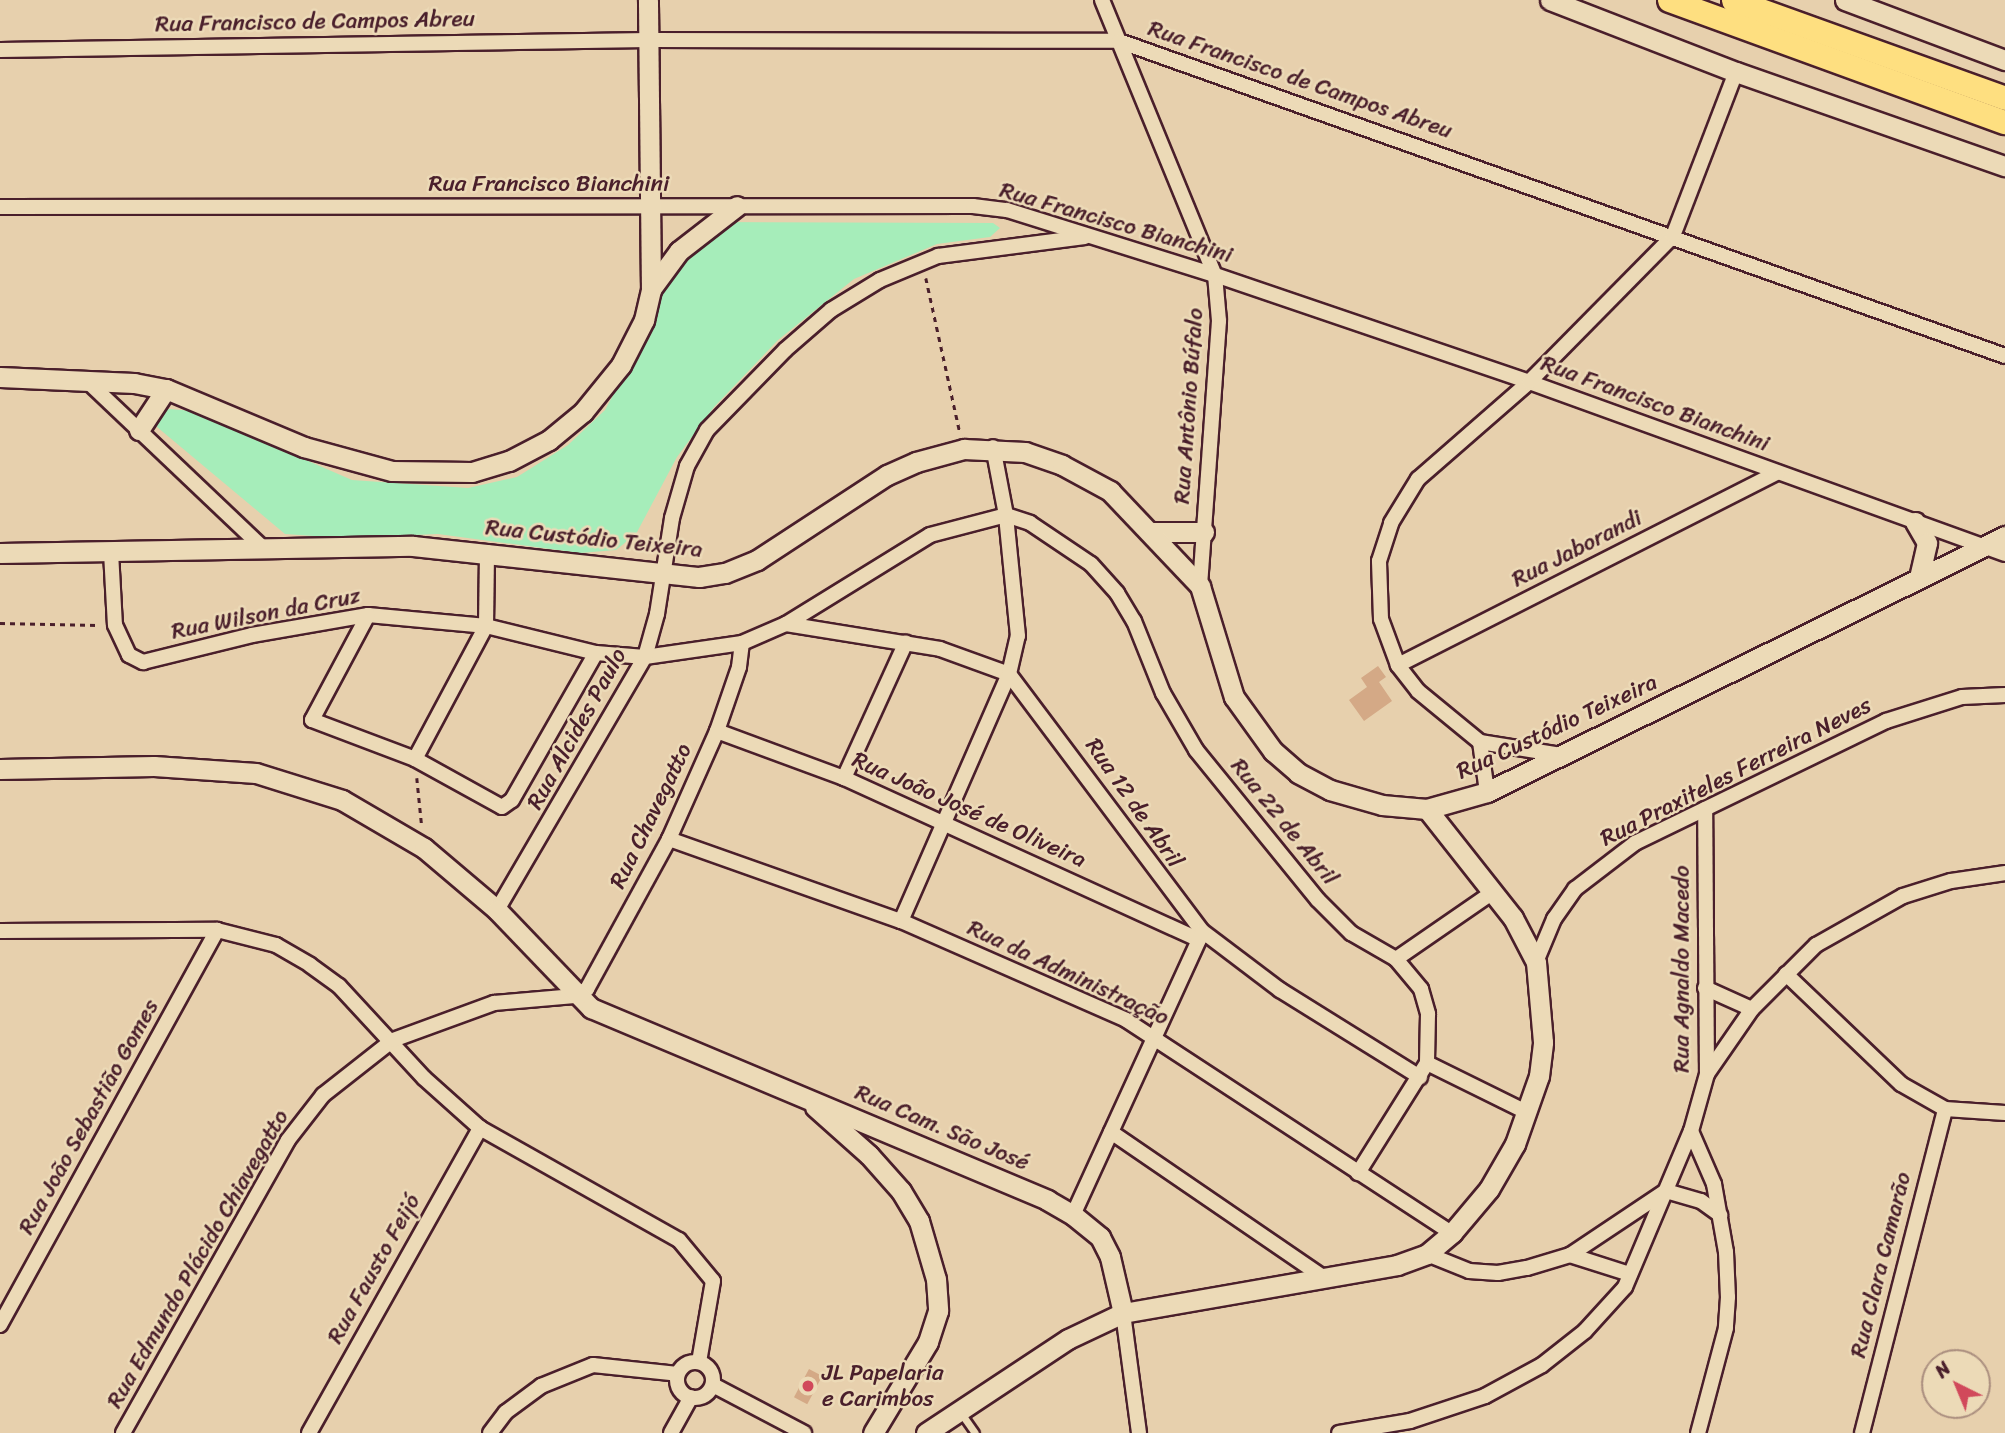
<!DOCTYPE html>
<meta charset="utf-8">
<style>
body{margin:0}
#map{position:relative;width:2005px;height:1433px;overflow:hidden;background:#e7d0ad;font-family:Sriracha,sans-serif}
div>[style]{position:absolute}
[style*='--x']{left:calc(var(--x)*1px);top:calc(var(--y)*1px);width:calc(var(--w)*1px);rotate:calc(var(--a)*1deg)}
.green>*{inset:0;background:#a6edba}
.building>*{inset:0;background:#d4a986;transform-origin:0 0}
.path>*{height:2.5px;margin-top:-1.25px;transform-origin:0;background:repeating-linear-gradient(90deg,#4a1f2b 0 5px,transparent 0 10px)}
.roads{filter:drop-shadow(2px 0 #4a1f2b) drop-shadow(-2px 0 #4a1f2b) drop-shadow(0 2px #4a1f2b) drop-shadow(0 -2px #4a1f2b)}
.lane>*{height:7px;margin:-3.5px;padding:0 3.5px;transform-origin:3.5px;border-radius:3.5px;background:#ecdab7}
.street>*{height:14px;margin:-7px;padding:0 7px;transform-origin:7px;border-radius:7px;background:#ecdab7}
.street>.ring{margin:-7px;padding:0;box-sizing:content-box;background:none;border:14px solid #ecdab7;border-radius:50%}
.secondary>*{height:19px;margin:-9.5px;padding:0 9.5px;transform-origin:9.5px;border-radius:9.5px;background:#ecdab7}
.primary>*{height:23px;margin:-11.5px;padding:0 11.5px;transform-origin:11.5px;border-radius:11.5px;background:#fedf80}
.dots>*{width:19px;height:19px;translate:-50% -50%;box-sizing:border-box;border:4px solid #ecdab7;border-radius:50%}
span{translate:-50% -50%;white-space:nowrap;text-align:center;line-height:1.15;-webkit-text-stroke:5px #ecdab7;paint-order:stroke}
.street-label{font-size:23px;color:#4a1f2b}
.poi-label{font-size:23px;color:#4a1f2b}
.left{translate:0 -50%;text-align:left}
.north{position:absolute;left:1921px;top:1349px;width:70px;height:70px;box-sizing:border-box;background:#ecdab7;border:2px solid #ab8f7f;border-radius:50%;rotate:317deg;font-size:19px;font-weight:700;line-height:28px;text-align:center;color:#4a1f2b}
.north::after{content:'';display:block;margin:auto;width:24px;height:32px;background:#d1495b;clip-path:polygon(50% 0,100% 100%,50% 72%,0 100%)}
</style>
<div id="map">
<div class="green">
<i style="clip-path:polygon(720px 222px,993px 223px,1000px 228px,990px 237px,937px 244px,854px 279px,778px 340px,714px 407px,677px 457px,636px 534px,616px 550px,580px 553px,438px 534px,342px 538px,285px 534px,157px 427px,158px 408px,193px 411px,352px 480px,468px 488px,517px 477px,568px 445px,605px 410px,652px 324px,668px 261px)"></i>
</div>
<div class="building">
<i style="clip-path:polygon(1378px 666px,1386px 677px,1379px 682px,1392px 701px,1364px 721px,1349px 700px,1367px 687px,1361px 678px)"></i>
<i style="left:809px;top:1369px;width:15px;height:32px;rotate:28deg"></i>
</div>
<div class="path">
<i style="--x:926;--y:278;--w:158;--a:77.6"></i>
<i style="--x:0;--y:623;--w:98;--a:1.2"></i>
<i style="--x:417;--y:778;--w:49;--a:84.2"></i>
</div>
<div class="roads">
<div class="lane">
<i style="--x:961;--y:1413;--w:24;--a:55"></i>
</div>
<div class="street">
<i style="--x:1102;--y:0;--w:297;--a:67.7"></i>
<i style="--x:1215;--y:275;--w:46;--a:85"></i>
<i style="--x:1219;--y:321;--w:266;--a:94.1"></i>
<i style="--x:0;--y:50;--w:649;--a:-0.88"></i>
<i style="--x:649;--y:40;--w:470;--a:0.1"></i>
<i style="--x:1119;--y:41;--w:940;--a:19.57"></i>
<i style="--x:0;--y:207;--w:973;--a:-0.06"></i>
<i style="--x:973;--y:206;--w:34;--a:7"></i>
<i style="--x:1007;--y:210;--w:218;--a:17.4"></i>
<i style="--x:1215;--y:275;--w:332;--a:18.8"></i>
<i style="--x:1529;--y:382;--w:506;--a:19.87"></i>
<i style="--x:86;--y:380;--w:247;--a:43.5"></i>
<i style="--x:111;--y:552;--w:73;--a:86.9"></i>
<i style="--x:115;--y:625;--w:33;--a:65"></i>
<i style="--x:129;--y:655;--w:16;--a:27"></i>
<i style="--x:143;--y:662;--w:112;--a:-13.9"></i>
<i style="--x:252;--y:635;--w:118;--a:-9.8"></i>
<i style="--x:368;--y:615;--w:119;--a:5.3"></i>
<i style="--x:486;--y:626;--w:113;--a:13.8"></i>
<i style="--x:596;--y:653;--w:49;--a:4.7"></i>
<i style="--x:645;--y:657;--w:98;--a:-8.2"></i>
<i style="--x:742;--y:643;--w:48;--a:-23.4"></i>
<i style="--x:786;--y:624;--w:169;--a:-31.7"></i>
<i style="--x:930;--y:535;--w:79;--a:-14.7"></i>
<i style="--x:1006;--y:515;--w:25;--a:18"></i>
<i style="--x:1030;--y:523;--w:73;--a:33.9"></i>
<i style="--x:1091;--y:564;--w:39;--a:48"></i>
<i style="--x:1117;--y:593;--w:33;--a:59"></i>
<i style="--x:1134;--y:621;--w:78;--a:68.1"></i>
<i style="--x:1163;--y:693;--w:66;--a:59.9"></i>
<i style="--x:1196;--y:750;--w:193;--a:50.9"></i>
<i style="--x:1318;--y:900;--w:47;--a:45"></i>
<i style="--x:1351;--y:933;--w:52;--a:30"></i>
<i style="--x:1396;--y:959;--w:39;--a:50"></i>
<i style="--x:1421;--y:989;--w:26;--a:74"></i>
<i style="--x:1428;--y:1014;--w:49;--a:91.2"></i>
<i style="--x:1427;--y:1063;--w:130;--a:122.1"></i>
<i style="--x:368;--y:615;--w:119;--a:118.1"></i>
<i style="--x:312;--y:720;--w:110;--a:20.7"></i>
<i style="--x:415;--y:759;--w:99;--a:28.9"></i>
<i style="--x:502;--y:807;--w:12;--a:-35"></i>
<i style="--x:512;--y:800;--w:169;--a:-60.3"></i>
<i style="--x:786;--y:624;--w:156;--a:9.2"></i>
<i style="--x:940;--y:649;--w:73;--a:19.9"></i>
<i style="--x:1009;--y:674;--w:321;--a:53.1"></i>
<i style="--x:1202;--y:931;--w:98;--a:37.1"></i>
<i style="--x:1280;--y:990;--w:165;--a:31.9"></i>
<i style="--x:1398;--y:665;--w:425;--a:-26.9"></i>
<i style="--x:717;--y:731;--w:135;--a:20.3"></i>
<i style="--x:844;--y:778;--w:390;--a:24.5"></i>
<i style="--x:1480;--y:742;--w:50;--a:82"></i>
<i style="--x:1561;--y:755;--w:82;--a:-170.9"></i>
<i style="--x:1480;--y:742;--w:80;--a:-140.6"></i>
<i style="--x:1418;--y:691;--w:33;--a:-128"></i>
<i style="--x:1398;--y:665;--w:49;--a:-110.3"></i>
<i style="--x:1381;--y:619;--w:58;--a:-92"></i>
<i style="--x:1379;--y:561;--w:40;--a:-72"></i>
<i style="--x:1391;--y:523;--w:52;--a:-58.5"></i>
<i style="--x:1418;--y:479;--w:147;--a:-41.1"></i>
<i style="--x:1529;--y:382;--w:205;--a:-45.4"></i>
<i style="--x:1673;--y:236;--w:176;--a:-69"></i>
<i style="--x:415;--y:759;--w:151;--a:-61.9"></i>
<i style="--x:486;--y:626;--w:74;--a:-89.2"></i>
<i style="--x:844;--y:778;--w:149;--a:-65.5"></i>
<i style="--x:669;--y:839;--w:246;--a:19.5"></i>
<i style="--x:901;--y:921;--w:246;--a:23.7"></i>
<i style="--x:1126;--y:1020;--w:389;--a:33.2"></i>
<i style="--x:497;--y:910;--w:293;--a:-59.7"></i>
<i style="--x:645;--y:657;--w:45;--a:-74.4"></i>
<i style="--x:657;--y:614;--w:97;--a:-81.1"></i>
<i style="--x:672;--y:518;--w:54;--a:-73.9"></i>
<i style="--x:687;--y:466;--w:41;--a:-60.9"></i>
<i style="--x:707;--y:430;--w:112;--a:-45.7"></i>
<i style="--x:785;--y:350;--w:61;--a:-41"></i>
<i style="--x:831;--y:310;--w:57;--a:-31.5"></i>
<i style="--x:880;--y:280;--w:63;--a:-22.5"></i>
<i style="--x:938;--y:256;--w:148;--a:-7.4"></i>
<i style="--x:901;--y:921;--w:270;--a:-66.4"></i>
<i style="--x:1009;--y:674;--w:39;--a:-77"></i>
<i style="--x:1018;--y:636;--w:122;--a:-95.7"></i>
<i style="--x:1006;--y:515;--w:69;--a:-100.8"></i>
<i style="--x:0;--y:931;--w:217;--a:-0.3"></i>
<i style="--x:217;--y:930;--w:61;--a:14.3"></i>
<i style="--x:276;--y:945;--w:39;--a:30"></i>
<i style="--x:310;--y:965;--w:36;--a:36"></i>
<i style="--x:339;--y:986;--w:125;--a:47.3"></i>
<i style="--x:424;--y:1078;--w:75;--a:41.8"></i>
<i style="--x:480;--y:1128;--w:228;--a:29.4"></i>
<i style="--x:679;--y:1240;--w:53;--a:50.3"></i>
<i style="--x:713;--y:1281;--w:82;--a:99.8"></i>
<i style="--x:1396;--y:959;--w:118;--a:-34.6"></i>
<i style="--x:1536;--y:962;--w:47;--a:-67.3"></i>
<i style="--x:1554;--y:919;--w:37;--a:-55"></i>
<i style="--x:1575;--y:889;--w:76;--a:-37.5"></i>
<i style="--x:1635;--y:843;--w:279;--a:-25.9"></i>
<i style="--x:1886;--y:721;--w:80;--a:-17.5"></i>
<i style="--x:1962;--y:697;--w:43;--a:-2.7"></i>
<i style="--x:1786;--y:974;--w:159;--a:43.7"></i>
<i style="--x:1901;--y:1084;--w:51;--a:29.6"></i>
<i style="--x:1945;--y:1109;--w:60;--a:3.8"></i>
<i style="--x:1705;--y:988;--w:51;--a:24.1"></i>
<i style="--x:1427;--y:1063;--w:113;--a:26.3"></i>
<i style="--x:1707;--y:1074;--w:79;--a:-55.3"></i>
<i style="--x:1752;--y:1009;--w:91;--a:-45"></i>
<i style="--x:1816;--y:945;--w:100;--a:-29.4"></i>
<i style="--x:1903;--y:896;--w:50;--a:-17.4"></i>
<i style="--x:1951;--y:881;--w:55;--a:-8.4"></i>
<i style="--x:1691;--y:1131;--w:58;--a:66.5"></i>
<i style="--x:1714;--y:1184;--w:69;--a:80"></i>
<i style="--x:1726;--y:1252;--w:45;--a:87.5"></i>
<i style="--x:1728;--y:1297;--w:31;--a:94"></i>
<i style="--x:1726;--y:1328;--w:109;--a:104.9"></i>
<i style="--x:1111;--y:1132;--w:255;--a:34.4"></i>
<i style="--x:1073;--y:1215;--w:310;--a:-65.4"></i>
<i style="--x:1427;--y:1254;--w:45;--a:22"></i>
<i style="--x:1469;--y:1271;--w:29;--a:4"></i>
<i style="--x:1498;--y:1273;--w:29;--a:-10"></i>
<i style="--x:1527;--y:1268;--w:45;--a:-16.8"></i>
<i style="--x:1570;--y:1255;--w:115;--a:-33.7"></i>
<i style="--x:1666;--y:1191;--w:36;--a:16"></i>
<i style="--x:1701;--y:1201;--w:24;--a:36"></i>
<i style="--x:1570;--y:1255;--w:63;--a:17.6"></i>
<i style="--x:1123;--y:1313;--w:121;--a:82.4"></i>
<i style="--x:0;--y:1325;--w:451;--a:-61.2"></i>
<i class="ring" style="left:677px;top:1362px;width:22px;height:22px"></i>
<i style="--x:713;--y:1385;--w:103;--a:27.8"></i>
<i style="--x:123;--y:1433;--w:336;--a:-60.6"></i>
<i style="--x:288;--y:1140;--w:57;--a:-52.1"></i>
<i style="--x:323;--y:1095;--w:89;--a:-38.2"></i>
<i style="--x:393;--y:1040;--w:108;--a:-20.1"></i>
<i style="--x:494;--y:1003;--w:81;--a:-4.9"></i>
<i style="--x:575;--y:996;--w:14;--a:-30"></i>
<i style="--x:587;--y:989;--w:171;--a:-61.3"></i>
<i style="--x:669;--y:839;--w:118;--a:-66"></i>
<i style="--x:717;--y:731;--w:68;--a:-71"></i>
<i style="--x:739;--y:667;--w:24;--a:-83"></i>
<i style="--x:309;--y:1433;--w:350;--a:-60.7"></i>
<i style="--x:490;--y:1433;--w:26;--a:-53"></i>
<i style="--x:506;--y:1412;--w:44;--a:-36.6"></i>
<i style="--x:541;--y:1386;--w:56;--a:-22"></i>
<i style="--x:593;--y:1365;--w:85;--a:6"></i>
<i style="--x:671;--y:1433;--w:41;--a:-60.9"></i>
<i style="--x:1339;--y:1433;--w:72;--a:-9.6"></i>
<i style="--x:1410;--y:1421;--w:79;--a:-18.4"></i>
<i style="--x:1485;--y:1396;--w:65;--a:-28.5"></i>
<i style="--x:1542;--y:1365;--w:55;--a:-38.3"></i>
<i style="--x:1585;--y:1331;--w:59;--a:-47.7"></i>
<i style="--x:1625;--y:1287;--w:169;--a:-67.1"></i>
<i style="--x:1691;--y:1131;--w:59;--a:-74.3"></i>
<i style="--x:1707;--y:1074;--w:265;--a:-90.4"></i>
<i style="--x:1862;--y:1433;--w:334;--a:-75.6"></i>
</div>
<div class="secondary">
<i style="--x:1550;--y:0;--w:199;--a:21.2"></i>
<i style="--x:1736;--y:72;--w:285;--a:19.3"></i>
<i style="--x:1845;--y:0;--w:171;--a:20.6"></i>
<i style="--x:651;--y:289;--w:47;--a:-53.6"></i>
<i style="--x:679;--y:251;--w:73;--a:-37.8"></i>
<i style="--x:0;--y:377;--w:134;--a:2.6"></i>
<i style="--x:134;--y:383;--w:33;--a:11"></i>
<i style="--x:166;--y:389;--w:150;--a:22.8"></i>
<i style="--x:304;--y:447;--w:91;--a:15.3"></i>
<i style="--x:392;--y:471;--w:80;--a:0.7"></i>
<i style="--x:472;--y:472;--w:39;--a:-17"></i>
<i style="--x:509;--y:461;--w:45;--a:-27.7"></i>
<i style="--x:549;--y:440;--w:44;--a:-39.5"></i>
<i style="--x:583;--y:412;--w:60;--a:-51"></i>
<i style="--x:621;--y:365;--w:51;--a:-62.9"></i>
<i style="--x:644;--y:320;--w:31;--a:-77"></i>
<i style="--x:651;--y:290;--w:290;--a:-90.6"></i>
<i style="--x:139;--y:430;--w:49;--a:-56.6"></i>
<i style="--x:1915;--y:522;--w:24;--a:60"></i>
<i style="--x:1927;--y:543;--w:36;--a:103"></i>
<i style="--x:1152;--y:532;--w:52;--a:0"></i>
<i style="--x:0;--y:553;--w:413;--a:-1"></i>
<i style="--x:413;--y:546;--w:288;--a:6.2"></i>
<i style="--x:699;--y:577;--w:26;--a:-9"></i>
<i style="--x:725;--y:573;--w:35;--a:-22"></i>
<i style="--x:757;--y:560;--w:155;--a:-33.2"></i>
<i style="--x:887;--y:475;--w:32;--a:-24"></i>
<i style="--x:916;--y:462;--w:50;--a:-15.2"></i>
<i style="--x:964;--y:449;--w:61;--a:2.8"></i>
<i style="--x:1025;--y:452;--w:39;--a:19"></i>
<i style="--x:1062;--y:465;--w:55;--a:28.4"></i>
<i style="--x:1110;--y:491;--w:131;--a:46.5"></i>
<i style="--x:1200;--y:586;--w:116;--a:73"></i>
<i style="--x:1234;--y:697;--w:67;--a:54.2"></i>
<i style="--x:1273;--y:751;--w:33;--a:41"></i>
<i style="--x:1298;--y:773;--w:36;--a:28"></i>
<i style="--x:1330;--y:790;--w:54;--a:16.1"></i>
<i style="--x:1382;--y:805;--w:45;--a:5.1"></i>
<i style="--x:1427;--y:809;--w:62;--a:-15.8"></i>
<i style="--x:1487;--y:792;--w:578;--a:-26.3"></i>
<i style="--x:0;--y:769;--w:154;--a:-1.1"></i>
<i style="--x:154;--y:766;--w:102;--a:3.9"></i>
<i style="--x:256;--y:773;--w:90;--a:17.4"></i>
<i style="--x:342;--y:800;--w:95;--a:30.3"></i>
<i style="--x:424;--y:848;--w:96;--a:40.3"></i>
<i style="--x:497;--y:910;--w:136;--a:46.2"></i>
<i style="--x:591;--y:1008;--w:495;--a:22.8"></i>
<i style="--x:1047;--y:1200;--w:30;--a:30"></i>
<i style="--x:1073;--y:1215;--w:35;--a:39"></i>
<i style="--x:1100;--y:1237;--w:22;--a:63"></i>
<i style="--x:1110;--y:1257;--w:57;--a:76.9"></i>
<i style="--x:815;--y:1107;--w:72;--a:41.6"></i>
<i style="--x:869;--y:1155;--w:48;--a:48.4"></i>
<i style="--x:901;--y:1191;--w:35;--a:59"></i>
<i style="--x:919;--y:1221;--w:60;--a:73.7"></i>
<i style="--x:936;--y:1279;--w:32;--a:86"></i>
<i style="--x:938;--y:1311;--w:33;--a:108"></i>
<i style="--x:928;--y:1342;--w:106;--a:121.1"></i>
<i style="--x:926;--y:1433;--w:170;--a:-33.5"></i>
<i style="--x:1068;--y:1339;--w:61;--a:-25.3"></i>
<i style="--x:1123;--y:1313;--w:278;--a:-9.9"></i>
<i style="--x:1397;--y:1265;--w:32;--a:-20"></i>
<i style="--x:1427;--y:1254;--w:33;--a:-40"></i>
<i style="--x:1452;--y:1233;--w:57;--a:-49.9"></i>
<i style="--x:1489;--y:1189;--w:52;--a:-60"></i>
<i style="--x:1515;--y:1144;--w:72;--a:-70.6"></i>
<i style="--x:1539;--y:1076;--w:34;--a:-83"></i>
<i style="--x:1543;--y:1042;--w:80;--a:-95"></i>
<i style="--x:1536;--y:962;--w:50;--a:-117.6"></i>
<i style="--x:1513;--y:918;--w:139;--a:-128.3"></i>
</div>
<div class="primary">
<i style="--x:1669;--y:0;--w:357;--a:20"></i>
<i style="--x:1733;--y:0;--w:289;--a:19.8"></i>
</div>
</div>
<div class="dots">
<i style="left:808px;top:1386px;background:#d1495b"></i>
</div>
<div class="street-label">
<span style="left:315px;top:22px;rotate:-1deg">Rua Francisco de Campos Abreu</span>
<span style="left:1300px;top:80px;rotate:19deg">Rua Francisco de Campos Abreu</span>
<span style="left:549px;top:184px">Rua Francisco Bianchini</span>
<span style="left:1116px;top:223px;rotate:16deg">Rua Francisco Bianchini</span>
<span style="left:1655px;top:404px;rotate:20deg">Rua Francisco Bianchini</span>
<span style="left:1189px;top:406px;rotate:-86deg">Rua Antônio Búfalo</span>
<span style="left:594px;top:539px;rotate:6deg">Rua Custódio Teixeira</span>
<span style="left:1577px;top:549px;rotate:-27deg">Rua Jaborandi</span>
<span style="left:266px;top:614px;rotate:-11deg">Rua Wilson da Cruz</span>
<span style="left:1557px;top:727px;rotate:-25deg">Rua Custódio Teixeira</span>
<span style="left:577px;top:729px;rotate:-61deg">Rua Alcides Paulo</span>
<span style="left:1736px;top:772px;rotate:-27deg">Rua Praxiteles Ferreira Neves</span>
<span style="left:1134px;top:803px;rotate:55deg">Rua 12 de Abril</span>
<span style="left:969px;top:810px;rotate:24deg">Rua João José de Oliveira</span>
<span style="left:651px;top:816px;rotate:-64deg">Rua Chavegatto</span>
<span style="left:1284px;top:822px;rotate:51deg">Rua 22 de Abril</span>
<span style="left:1682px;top:969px;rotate:-90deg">Rua Agnaldo Macedo</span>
<span style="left:1068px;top:973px;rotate:25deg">Rua da Administração</span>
<span style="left:89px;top:1117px;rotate:-61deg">Rua João Sebastião Gomes</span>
<span style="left:942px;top:1128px;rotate:23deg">Rua Cam. São José</span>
<span style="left:198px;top:1259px;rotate:-60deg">Rua Edmundo Plácido Chiavegatto</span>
<span style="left:1881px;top:1265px;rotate:-76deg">Rua Clara Camarão</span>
<span style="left:374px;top:1269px;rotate:-61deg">Rua Fausto Feijó</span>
</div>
<div class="poi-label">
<span class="left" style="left:822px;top:1386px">JL Papelaria<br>e Carimbos</span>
</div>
<div class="north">N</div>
</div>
